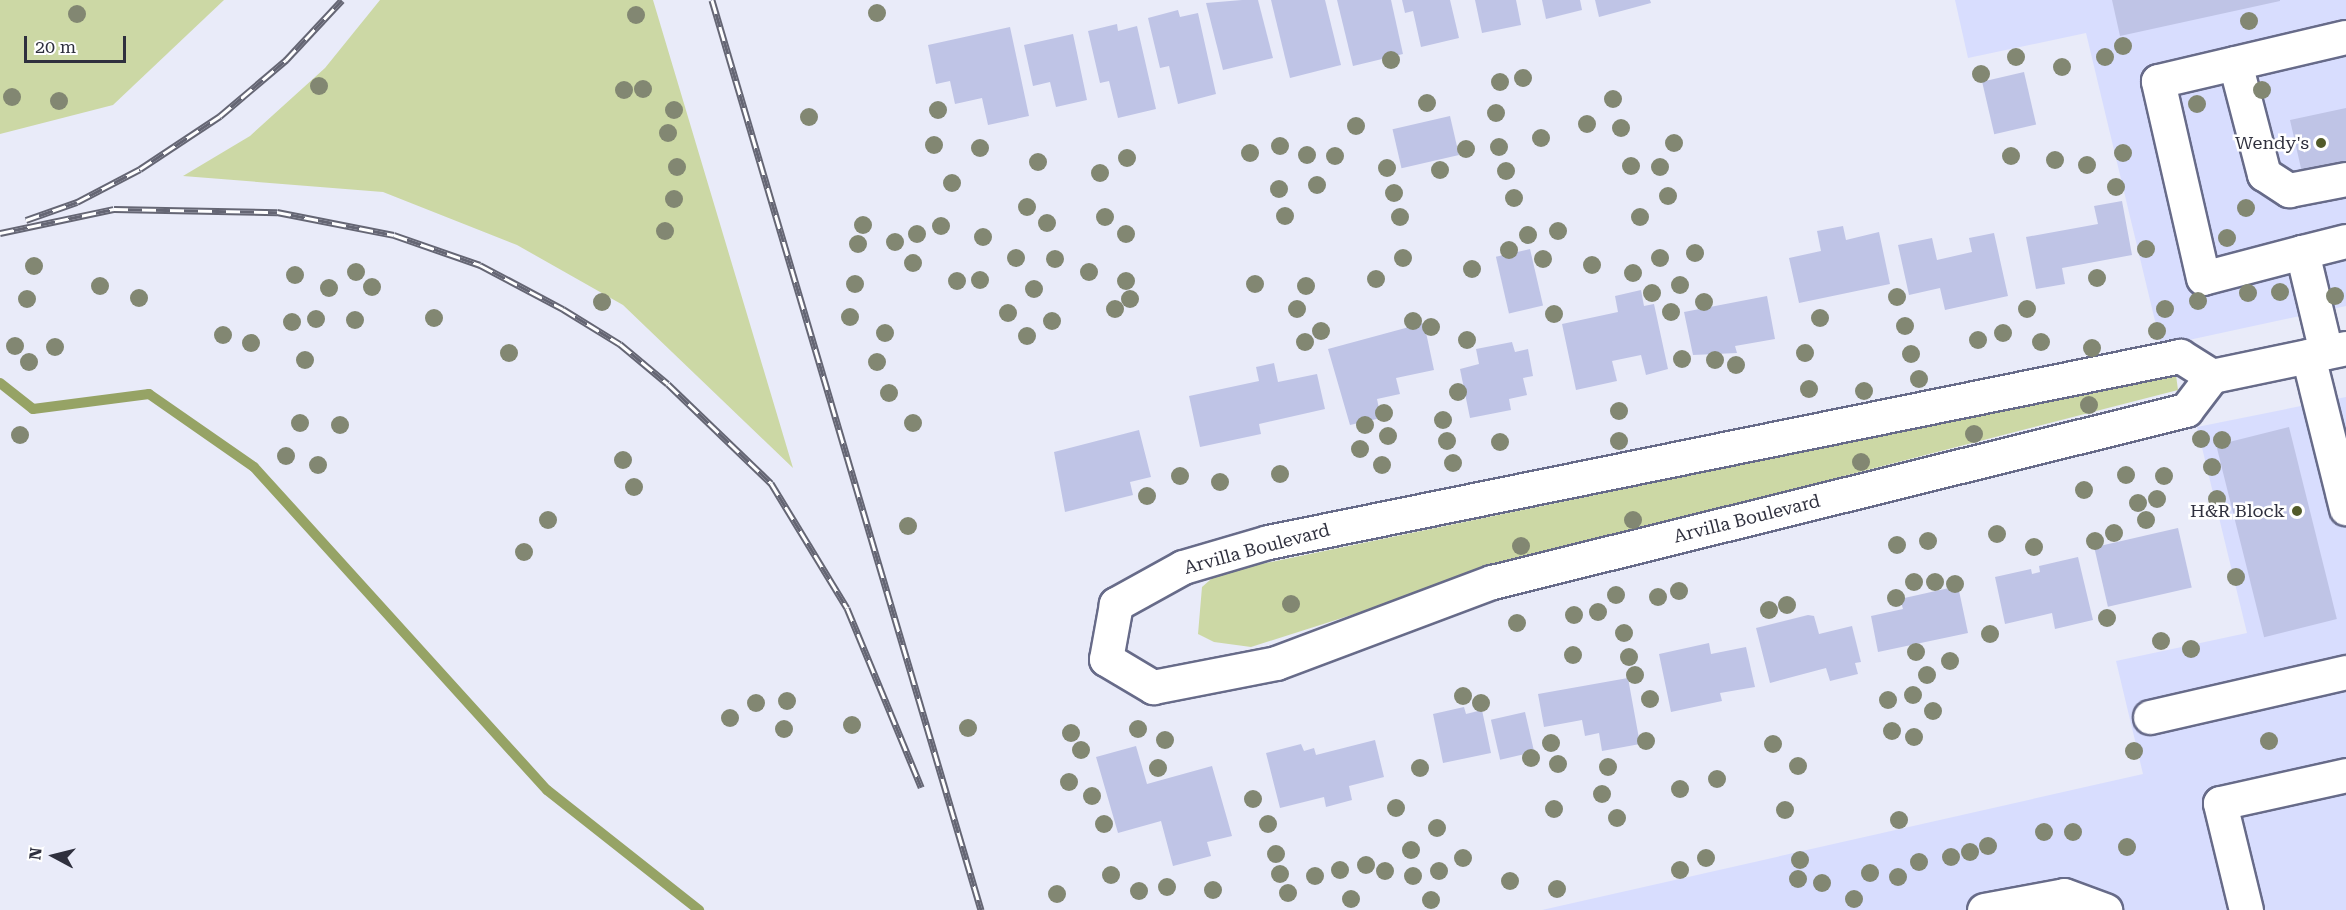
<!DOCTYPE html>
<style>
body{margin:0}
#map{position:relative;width:2346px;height:910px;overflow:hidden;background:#e9ebf9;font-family:"Roboto Serif",serif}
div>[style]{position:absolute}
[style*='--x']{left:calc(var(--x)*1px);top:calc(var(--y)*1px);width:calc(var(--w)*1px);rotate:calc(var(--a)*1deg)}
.built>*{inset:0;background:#d8ddfe}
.green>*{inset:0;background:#ccd8a5}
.stream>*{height:10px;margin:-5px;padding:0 5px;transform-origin:5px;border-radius:5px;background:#96a365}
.building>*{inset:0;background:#bfc4e6;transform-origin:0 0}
.roads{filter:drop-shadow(2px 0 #676b89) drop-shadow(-2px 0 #676b89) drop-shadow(0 2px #676b89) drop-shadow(0 -2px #676b89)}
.minor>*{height:33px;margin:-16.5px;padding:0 16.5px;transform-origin:16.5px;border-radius:16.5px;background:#fff}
.rail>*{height:7px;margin-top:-3.5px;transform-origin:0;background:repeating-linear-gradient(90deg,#fff 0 14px,#656674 0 28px);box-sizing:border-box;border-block:2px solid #656674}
.trees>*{width:18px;height:18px;margin:-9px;border-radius:50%;background:#828772}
.dots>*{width:16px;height:16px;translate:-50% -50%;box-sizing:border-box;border:3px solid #fff;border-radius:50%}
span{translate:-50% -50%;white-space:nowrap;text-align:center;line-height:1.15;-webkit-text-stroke:5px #fff;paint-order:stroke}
.poi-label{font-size:18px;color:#2f303e}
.right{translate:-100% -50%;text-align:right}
.street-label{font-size:18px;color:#2f303e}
.north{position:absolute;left:24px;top:826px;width:60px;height:60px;-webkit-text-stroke:4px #fff;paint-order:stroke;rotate:277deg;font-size:16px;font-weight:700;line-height:24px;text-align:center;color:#2f303e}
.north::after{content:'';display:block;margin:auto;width:21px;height:27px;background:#2f303e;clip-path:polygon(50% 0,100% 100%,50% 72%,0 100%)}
.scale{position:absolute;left:24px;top:36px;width:102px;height:27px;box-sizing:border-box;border:3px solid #2f303e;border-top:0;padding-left:8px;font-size:18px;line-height:21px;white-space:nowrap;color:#2f303e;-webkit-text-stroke:4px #fff;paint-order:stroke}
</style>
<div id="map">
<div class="built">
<i style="clip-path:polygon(1955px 0,2346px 0,2346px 306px,2161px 346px,2086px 33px,1968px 58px)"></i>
<i style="clip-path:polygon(2346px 397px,2346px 910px,1542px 910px,2143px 774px,2116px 661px,2247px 633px,2197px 427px)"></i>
</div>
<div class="green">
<i style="clip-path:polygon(0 0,224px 0,113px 105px,0 134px)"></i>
<i style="clip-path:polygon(380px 0,653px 0,793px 468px,623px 305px,517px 245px,383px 192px,183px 176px,250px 136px,325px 68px)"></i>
<i style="clip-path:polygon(2176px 375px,2178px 390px,1549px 552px,1251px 647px,1214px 642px,1198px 634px,1202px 587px,1218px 573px)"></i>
</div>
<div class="stream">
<i style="--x:0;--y:383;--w:42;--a:38.2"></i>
<i style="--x:33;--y:409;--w:117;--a:-7.4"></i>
<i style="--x:149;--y:394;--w:128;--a:34.8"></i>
<i style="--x:254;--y:467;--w:436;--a:47.8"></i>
<i style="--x:547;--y:790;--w:194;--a:38.3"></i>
</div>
<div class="building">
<i style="clip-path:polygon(1242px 0,1258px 0,1273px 58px,1223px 70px,1206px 3px)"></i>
<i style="clip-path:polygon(1271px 0,1325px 0,1341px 65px,1290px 78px)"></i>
<i style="clip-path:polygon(1337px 0,1391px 0,1403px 54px,1353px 66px)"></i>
<i style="clip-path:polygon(1402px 0,1450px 0,1459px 38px,1421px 47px,1413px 11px,1405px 13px)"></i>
<i style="clip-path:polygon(1475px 0,1516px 0,1521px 25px,1482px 33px)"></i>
<i style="clip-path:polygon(1542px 0,1580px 0,1582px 10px,1546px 19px)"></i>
<i style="clip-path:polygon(1595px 0,1650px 0,1651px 3px,1599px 17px)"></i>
<i style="clip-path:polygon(2112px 0,2280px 0,2280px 1px,2120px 36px)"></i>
<i style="clip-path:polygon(1178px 10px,1180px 17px,1198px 13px,1216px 94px,1178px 104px,1169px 66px,1160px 68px,1148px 18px)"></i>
<i style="clip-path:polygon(1117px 24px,1118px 31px,1137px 26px,1156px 109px,1118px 118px,1109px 81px,1100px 83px,1088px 31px)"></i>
<i style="clip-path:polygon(1010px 27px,1029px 116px,988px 125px,982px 98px,955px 104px,950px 81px,936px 84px,928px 45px)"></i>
<i style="clip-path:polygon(1073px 34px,1087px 100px,1056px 107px,1050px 82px,1033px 86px,1024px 45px)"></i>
<i style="left:2024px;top:72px;width:54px;height:43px;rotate:77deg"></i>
<i style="clip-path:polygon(2346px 108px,2346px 166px,2303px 177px,2290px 120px)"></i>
<i style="left:1450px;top:116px;width:40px;height:59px;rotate:77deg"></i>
<i style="clip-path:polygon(2122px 201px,2132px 255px,2062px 268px,2065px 284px,2036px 289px,2026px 237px,2098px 224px,2094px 206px)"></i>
<i style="clip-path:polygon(1843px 226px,1846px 240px,1879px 232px,1890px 284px,1799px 303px,1789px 258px,1821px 251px,1817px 231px)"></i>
<i style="clip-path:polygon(1994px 233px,2008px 296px,1945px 310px,1940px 288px,1909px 295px,1898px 245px,1932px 238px,1937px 260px,1972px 252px,1969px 238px)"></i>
<i style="left:1530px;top:249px;width:58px;height:35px;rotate:77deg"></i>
<i style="clip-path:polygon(1641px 290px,1644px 306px,1654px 304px,1668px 369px,1646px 375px,1641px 355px,1612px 361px,1617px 381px,1576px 390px,1562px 324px,1618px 312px,1615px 296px)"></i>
<i style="clip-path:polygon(1767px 296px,1775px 339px,1735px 346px,1737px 353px,1693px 355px,1684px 312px)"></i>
<i style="clip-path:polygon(1424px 323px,1434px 370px,1396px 378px,1400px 394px,1377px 399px,1381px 418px,1350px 425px,1328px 349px)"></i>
<i style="clip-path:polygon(1512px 342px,1515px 352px,1528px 349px,1533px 376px,1523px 378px,1527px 395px,1509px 399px,1511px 410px,1470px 418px,1460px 369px,1479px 364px,1476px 349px)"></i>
<i style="clip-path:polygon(1274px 363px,1278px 382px,1317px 374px,1325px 409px,1259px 424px,1261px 434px,1200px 447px,1189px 396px,1259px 381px,1256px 367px)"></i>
<i style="left:2289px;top:427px;width:198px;height:75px;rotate:76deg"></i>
<i style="clip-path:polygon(1139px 430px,1151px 477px,1130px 482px,1133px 495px,1065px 512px,1054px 452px)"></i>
<i style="left:2178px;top:528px;width:61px;height:86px;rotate:77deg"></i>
<i style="clip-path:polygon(2078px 557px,2093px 620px,2055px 629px,2052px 613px,2005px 624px,1995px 577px,2031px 569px,2032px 574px,2040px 572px,2039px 566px)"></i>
<i style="clip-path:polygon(1958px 586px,1968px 633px,1878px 652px,1871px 616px,1903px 609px,1900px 599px)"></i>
<i style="clip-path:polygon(1808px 615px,1814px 616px,1819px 634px,1852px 626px,1861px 662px,1855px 663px,1858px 674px,1830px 681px,1826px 668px,1770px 683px,1756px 628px)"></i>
<i style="clip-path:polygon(1709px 643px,1711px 654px,1746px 647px,1755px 687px,1720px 693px,1722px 701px,1671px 712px,1659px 654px)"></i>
<i style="clip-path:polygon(1628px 678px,1640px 744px,1602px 751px,1599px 733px,1585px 736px,1582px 720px,1544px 727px,1538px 694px)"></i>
<i style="clip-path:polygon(1464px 707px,1466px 714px,1482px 710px,1491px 753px,1443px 763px,1433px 714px)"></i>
<i style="left:1525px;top:712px;width:41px;height:35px;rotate:77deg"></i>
<i style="clip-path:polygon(1375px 740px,1384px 777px,1349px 786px,1352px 800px,1326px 807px,1324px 797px,1280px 808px,1266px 753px,1301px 744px,1304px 751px,1314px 748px,1316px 755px)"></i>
<i style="clip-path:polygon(1136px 746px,1147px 784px,1212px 766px,1232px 836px,1207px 842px,1211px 856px,1173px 866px,1161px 821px,1118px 833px,1096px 757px)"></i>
</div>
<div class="roads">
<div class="minor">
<i style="--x:2235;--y:63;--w:115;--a:75.4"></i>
<i style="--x:2264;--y:174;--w:30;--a:33"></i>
<i style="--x:2289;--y:190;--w:58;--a:-10.9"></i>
<i style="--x:2302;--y:252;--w:45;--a:-14"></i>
<i style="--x:2326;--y:352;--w:103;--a:-103.5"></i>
<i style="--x:2302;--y:252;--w:102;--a:165.3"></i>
<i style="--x:2203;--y:278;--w:202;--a:-102.9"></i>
<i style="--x:2158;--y:81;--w:193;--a:-13.2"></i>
<i style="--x:2308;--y:356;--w:157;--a:76"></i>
<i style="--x:2212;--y:376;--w:38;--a:-148"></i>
<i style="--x:2180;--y:356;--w:931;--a:168.47"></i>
<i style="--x:1268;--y:542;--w:89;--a:163.6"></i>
<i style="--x:1183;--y:567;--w:77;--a:151.1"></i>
<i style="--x:1116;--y:604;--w:56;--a:100.3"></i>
<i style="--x:1106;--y:659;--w:55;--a:30.8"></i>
<i style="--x:1153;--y:687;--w:125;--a:-11"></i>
<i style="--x:1276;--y:663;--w:231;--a:-20.6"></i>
<i style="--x:1492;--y:582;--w:715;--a:-13.92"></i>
<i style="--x:2186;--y:410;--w:43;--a:-52.6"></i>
<i style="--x:2212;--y:376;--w:137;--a:-11.8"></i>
<i style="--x:2150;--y:717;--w:201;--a:-12.9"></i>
<i style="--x:1984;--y:910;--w:81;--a:-10.6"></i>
<i style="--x:2064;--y:895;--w:44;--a:20.1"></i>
<i style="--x:2246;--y:910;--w:110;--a:-103.7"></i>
<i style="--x:2220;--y:803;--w:129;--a:-12.5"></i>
</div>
</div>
<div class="rail">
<i style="--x:712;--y:0;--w:949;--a:73.53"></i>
<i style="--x:26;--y:220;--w:54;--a:-19.4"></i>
<i style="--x:77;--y:202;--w:71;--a:-27.6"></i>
<i style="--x:140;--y:169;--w:96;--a:-33.5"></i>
<i style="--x:220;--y:116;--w:87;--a:-40.3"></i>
<i style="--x:286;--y:60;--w:82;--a:-47"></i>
<i style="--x:0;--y:233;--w:116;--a:-11.9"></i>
<i style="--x:114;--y:209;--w:163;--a:1.1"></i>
<i style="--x:277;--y:212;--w:119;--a:11.1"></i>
<i style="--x:394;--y:235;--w:91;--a:19.2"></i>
<i style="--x:480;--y:265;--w:94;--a:27.9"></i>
<i style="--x:563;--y:309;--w:67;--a:31.6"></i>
<i style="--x:620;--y:344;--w:62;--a:39.8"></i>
<i style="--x:668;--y:384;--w:143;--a:43.9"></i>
<i style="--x:771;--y:483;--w:146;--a:58.7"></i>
<i style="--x:847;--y:608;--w:194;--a:67.5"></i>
</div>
<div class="trees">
<i style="left:877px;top:13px"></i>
<i style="left:77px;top:14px"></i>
<i style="left:636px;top:15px"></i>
<i style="left:2249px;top:21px"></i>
<i style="left:2123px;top:46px"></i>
<i style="left:2016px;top:57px"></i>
<i style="left:2105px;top:57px"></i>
<i style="left:1391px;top:60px"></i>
<i style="left:2062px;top:67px"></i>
<i style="left:1981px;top:74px"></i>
<i style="left:1523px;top:78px"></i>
<i style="left:1500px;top:82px"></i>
<i style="left:319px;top:86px"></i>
<i style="left:643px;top:89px"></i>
<i style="left:624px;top:90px"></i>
<i style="left:2262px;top:90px"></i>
<i style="left:12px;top:97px"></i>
<i style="left:1613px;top:99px"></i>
<i style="left:59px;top:101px"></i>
<i style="left:1427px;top:103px"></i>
<i style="left:2197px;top:104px"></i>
<i style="left:674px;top:110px"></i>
<i style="left:938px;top:110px"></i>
<i style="left:1496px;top:113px"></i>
<i style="left:809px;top:117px"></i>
<i style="left:1587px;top:124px"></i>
<i style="left:1356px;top:126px"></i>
<i style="left:1621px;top:128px"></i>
<i style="left:668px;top:133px"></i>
<i style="left:1541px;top:138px"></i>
<i style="left:1674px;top:143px"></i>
<i style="left:934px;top:145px"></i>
<i style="left:1280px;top:146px"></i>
<i style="left:1499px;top:147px"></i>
<i style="left:980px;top:148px"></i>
<i style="left:1466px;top:149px"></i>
<i style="left:1250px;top:153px"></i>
<i style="left:2123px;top:153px"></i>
<i style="left:1307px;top:155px"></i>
<i style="left:1335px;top:156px"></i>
<i style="left:2011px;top:156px"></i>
<i style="left:1127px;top:158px"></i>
<i style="left:2055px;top:160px"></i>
<i style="left:1038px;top:162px"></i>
<i style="left:2087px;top:165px"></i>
<i style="left:1631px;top:166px"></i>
<i style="left:677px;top:167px"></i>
<i style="left:1660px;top:167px"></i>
<i style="left:1387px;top:168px"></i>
<i style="left:1440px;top:170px"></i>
<i style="left:1506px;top:171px"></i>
<i style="left:1100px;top:173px"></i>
<i style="left:952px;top:183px"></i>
<i style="left:1317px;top:185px"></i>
<i style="left:2116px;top:187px"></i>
<i style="left:1279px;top:189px"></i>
<i style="left:1394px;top:193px"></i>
<i style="left:1668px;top:196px"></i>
<i style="left:1514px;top:198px"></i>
<i style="left:674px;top:199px"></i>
<i style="left:1027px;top:207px"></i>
<i style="left:2246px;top:208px"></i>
<i style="left:1285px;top:216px"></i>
<i style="left:1105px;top:217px"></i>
<i style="left:1400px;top:217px"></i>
<i style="left:1640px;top:217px"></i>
<i style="left:1047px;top:223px"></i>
<i style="left:863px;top:225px"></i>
<i style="left:941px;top:226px"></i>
<i style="left:665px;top:231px"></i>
<i style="left:1558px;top:231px"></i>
<i style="left:917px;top:234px"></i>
<i style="left:1126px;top:234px"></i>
<i style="left:1528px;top:235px"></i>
<i style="left:983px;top:237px"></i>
<i style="left:2227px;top:238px"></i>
<i style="left:895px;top:242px"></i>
<i style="left:858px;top:244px"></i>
<i style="left:2146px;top:249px"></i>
<i style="left:1509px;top:250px"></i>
<i style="left:1695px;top:253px"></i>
<i style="left:1016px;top:258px"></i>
<i style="left:1403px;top:258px"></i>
<i style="left:1660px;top:258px"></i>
<i style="left:1055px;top:259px"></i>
<i style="left:1543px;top:259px"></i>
<i style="left:913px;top:263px"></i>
<i style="left:1592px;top:265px"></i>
<i style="left:34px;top:266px"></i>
<i style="left:1472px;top:269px"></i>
<i style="left:356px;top:272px"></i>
<i style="left:1089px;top:272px"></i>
<i style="left:1633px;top:273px"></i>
<i style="left:295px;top:275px"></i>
<i style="left:2097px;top:278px"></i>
<i style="left:1376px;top:279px"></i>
<i style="left:980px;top:280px"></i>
<i style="left:957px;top:281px"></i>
<i style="left:1126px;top:281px"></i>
<i style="left:855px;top:284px"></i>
<i style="left:1255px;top:284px"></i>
<i style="left:1680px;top:285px"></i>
<i style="left:100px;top:286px"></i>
<i style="left:1306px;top:286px"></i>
<i style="left:372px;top:287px"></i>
<i style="left:329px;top:288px"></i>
<i style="left:1034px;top:289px"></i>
<i style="left:2280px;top:292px"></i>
<i style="left:1652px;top:293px"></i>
<i style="left:2248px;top:293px"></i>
<i style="left:2335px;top:296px"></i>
<i style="left:1897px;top:297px"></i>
<i style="left:139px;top:298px"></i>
<i style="left:27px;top:299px"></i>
<i style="left:1130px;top:299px"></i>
<i style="left:2198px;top:301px"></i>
<i style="left:602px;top:302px"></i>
<i style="left:1704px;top:302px"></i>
<i style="left:1115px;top:309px"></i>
<i style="left:1297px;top:309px"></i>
<i style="left:2027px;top:309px"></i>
<i style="left:2165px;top:309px"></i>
<i style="left:1671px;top:312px"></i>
<i style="left:1008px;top:313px"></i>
<i style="left:1554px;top:314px"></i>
<i style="left:850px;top:317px"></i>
<i style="left:434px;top:318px"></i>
<i style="left:1820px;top:318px"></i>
<i style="left:316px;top:319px"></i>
<i style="left:355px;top:320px"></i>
<i style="left:1052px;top:321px"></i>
<i style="left:1413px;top:321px"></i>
<i style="left:292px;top:322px"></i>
<i style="left:1905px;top:326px"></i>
<i style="left:1431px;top:327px"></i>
<i style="left:1321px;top:331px"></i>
<i style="left:2157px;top:331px"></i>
<i style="left:885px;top:333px"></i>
<i style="left:2003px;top:333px"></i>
<i style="left:223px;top:335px"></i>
<i style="left:1027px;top:336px"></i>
<i style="left:1467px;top:340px"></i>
<i style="left:1978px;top:340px"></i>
<i style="left:1305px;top:342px"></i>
<i style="left:2041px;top:342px"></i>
<i style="left:251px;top:343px"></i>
<i style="left:15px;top:346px"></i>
<i style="left:55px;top:347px"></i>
<i style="left:2092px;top:348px"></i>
<i style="left:509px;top:353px"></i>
<i style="left:1805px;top:353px"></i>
<i style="left:1911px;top:354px"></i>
<i style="left:1682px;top:359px"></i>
<i style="left:305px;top:360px"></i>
<i style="left:1715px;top:360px"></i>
<i style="left:29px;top:362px"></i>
<i style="left:877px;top:362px"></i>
<i style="left:1736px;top:365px"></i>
<i style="left:1919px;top:379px"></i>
<i style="left:1809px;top:389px"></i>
<i style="left:1864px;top:391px"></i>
<i style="left:1458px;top:392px"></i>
<i style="left:889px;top:393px"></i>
<i style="left:2089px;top:405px"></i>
<i style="left:1619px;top:411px"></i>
<i style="left:1384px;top:413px"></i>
<i style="left:1443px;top:420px"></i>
<i style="left:300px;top:423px"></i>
<i style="left:913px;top:423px"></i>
<i style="left:340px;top:425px"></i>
<i style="left:1365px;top:425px"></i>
<i style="left:1974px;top:434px"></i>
<i style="left:20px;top:435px"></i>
<i style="left:1388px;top:436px"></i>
<i style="left:2201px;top:439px"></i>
<i style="left:2222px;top:440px"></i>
<i style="left:1447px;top:441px"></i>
<i style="left:1619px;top:441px"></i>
<i style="left:1500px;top:442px"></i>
<i style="left:1360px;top:449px"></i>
<i style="left:286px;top:456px"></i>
<i style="left:623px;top:460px"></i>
<i style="left:1861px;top:462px"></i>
<i style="left:1453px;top:463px"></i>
<i style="left:318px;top:465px"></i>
<i style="left:1382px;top:465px"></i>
<i style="left:2212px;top:467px"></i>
<i style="left:1280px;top:474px"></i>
<i style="left:2126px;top:475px"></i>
<i style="left:1180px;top:476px"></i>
<i style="left:2164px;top:476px"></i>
<i style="left:1220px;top:482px"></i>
<i style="left:634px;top:487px"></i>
<i style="left:2084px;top:490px"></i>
<i style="left:1147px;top:496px"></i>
<i style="left:2157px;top:499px"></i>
<i style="left:2217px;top:499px"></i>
<i style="left:2138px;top:503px"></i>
<i style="left:548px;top:520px"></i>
<i style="left:1633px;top:520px"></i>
<i style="left:2146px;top:520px"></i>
<i style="left:908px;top:526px"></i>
<i style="left:2114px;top:533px"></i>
<i style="left:1997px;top:534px"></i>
<i style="left:1928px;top:541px"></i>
<i style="left:2095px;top:541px"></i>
<i style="left:1897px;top:545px"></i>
<i style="left:1521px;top:546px"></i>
<i style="left:2034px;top:547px"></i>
<i style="left:524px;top:552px"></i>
<i style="left:2236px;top:577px"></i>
<i style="left:1914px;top:582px"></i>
<i style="left:1935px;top:582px"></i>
<i style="left:1955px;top:584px"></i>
<i style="left:1679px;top:591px"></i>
<i style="left:1616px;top:595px"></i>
<i style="left:1658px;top:597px"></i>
<i style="left:1896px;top:598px"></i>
<i style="left:1291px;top:604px"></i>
<i style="left:1787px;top:605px"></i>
<i style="left:1769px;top:610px"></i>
<i style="left:1598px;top:612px"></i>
<i style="left:1574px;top:615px"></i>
<i style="left:2107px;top:618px"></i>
<i style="left:1517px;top:623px"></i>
<i style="left:1624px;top:633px"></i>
<i style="left:1990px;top:634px"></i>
<i style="left:2161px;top:641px"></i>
<i style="left:2191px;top:649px"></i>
<i style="left:1916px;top:652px"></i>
<i style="left:1573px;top:655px"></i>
<i style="left:1629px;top:657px"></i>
<i style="left:1950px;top:661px"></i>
<i style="left:1635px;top:675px"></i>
<i style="left:1927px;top:675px"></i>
<i style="left:1913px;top:695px"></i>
<i style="left:1463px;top:696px"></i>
<i style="left:1650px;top:699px"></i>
<i style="left:1888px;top:700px"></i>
<i style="left:787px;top:701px"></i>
<i style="left:756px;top:703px"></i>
<i style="left:1481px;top:703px"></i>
<i style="left:1933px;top:711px"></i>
<i style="left:730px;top:718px"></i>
<i style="left:852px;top:725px"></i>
<i style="left:968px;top:728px"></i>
<i style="left:784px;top:729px"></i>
<i style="left:1138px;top:729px"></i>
<i style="left:1892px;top:731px"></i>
<i style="left:1071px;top:733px"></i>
<i style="left:1914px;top:737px"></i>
<i style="left:1165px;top:740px"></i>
<i style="left:1646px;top:741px"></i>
<i style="left:2269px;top:741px"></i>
<i style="left:1551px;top:743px"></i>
<i style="left:1773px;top:744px"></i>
<i style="left:1081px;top:750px"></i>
<i style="left:2134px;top:751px"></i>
<i style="left:1531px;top:758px"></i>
<i style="left:1558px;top:764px"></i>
<i style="left:1798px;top:766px"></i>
<i style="left:1608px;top:767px"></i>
<i style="left:1158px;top:768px"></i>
<i style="left:1420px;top:768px"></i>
<i style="left:1717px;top:779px"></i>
<i style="left:1069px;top:782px"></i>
<i style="left:1680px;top:789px"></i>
<i style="left:1602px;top:794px"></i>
<i style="left:1092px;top:796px"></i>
<i style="left:1253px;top:799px"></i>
<i style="left:1396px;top:808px"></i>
<i style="left:1554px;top:809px"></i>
<i style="left:1785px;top:810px"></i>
<i style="left:1617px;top:818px"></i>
<i style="left:1899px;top:820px"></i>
<i style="left:1104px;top:824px"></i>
<i style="left:1268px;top:824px"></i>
<i style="left:1437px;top:828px"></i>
<i style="left:2044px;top:832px"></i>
<i style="left:2073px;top:832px"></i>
<i style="left:1988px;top:846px"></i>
<i style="left:2127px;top:847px"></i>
<i style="left:1411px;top:850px"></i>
<i style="left:1970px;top:852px"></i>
<i style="left:1276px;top:854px"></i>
<i style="left:1951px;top:857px"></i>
<i style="left:1463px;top:858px"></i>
<i style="left:1706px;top:858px"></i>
<i style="left:1800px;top:860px"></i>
<i style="left:1919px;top:862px"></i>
<i style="left:1366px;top:865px"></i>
<i style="left:1340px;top:870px"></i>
<i style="left:1680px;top:870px"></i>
<i style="left:1385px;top:871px"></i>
<i style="left:1439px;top:871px"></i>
<i style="left:1870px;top:873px"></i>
<i style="left:1280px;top:874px"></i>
<i style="left:1111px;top:875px"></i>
<i style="left:1315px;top:876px"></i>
<i style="left:1413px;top:876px"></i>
<i style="left:1898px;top:877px"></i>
<i style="left:1798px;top:879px"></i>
<i style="left:1510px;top:881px"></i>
<i style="left:1822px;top:883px"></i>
<i style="left:1167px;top:887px"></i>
<i style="left:1557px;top:889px"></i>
<i style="left:1213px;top:890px"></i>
<i style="left:1139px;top:891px"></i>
<i style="left:1288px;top:893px"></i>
<i style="left:1057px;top:894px"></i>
<i style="left:1351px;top:899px"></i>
<i style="left:1854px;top:899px"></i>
<i style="left:1431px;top:900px"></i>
</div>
<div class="dots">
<i style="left:2321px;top:143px;background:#525b2a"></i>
<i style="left:2297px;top:511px;background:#525b2a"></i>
</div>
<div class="poi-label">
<span class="right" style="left:2309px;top:143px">Wendy's</span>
<span class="right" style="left:2285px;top:511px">H&amp;R Block</span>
</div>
<div class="street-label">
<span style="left:1747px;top:519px;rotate:-14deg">Arvilla Boulevard</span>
<span style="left:1257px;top:549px;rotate:-15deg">Arvilla Boulevard</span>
</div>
<div class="north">N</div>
<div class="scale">20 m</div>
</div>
